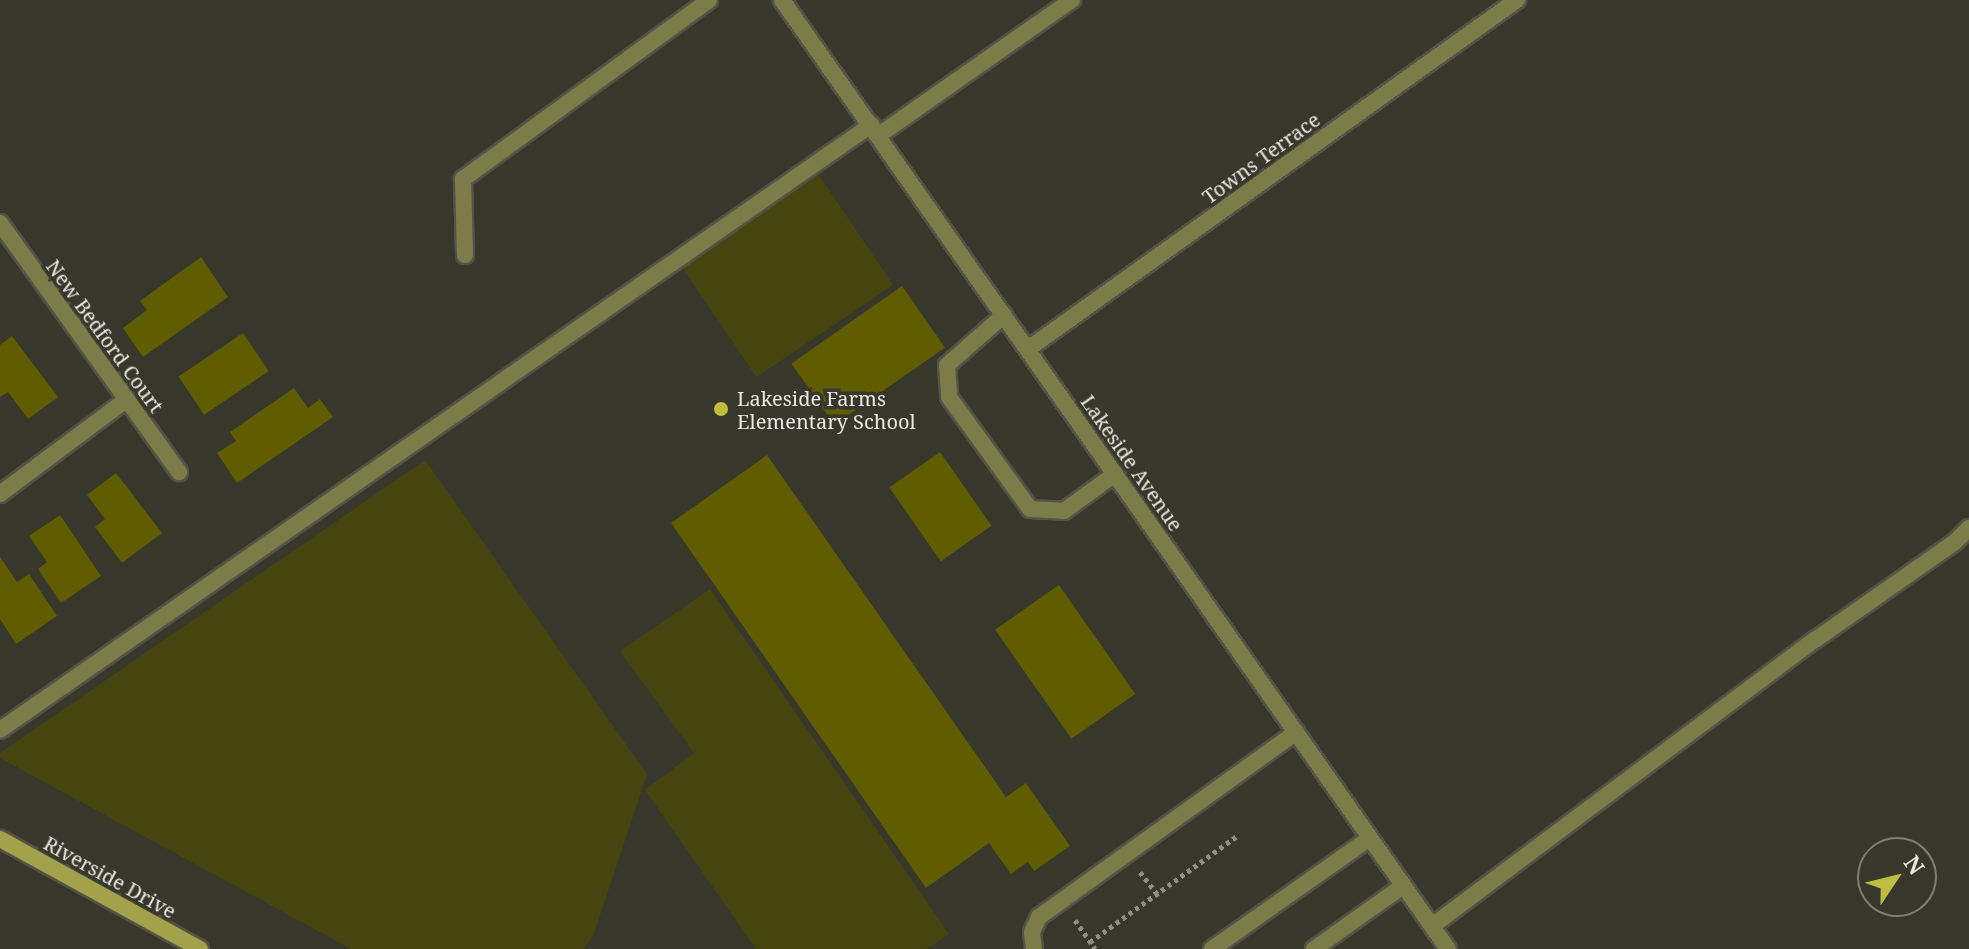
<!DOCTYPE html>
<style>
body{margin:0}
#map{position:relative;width:1969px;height:949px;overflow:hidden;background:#37372b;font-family:"Noto Serif",serif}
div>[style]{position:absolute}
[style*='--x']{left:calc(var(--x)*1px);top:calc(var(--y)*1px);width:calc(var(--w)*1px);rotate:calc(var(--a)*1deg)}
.green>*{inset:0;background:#464510;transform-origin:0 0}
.building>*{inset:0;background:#5f5d00;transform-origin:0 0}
.path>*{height:5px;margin-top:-2.5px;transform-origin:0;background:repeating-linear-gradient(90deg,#8f8f86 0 4px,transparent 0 8px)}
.roads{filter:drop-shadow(2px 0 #535348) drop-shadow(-2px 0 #535348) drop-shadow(0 2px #535348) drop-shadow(0 -2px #535348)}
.service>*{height:16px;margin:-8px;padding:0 8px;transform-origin:8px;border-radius:8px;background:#7c7c48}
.minor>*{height:16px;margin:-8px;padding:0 8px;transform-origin:8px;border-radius:8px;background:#7c7c48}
.tertiary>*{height:16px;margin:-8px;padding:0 8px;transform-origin:8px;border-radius:8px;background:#7c7c48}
.secondary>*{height:16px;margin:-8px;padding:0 8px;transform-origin:8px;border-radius:8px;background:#a3a24b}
.dots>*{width:22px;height:22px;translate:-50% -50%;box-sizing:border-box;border:4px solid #37372b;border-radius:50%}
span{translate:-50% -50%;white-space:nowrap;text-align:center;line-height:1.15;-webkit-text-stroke:7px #37372b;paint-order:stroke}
.street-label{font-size:20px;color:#e9e9e2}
.poi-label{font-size:20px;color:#e9e9e2}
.left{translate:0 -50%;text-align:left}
.north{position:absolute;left:1857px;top:837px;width:80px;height:80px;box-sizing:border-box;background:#37372b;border:2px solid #7e7e74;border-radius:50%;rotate:55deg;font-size:22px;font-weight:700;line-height:32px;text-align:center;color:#e9e9e2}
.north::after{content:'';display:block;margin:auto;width:28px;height:36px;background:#c0be40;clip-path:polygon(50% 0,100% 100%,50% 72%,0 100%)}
</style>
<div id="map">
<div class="green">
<i style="left:815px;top:169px;width:140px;height:165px;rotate:56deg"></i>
<i style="clip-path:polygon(425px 460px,647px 774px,593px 936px,584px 949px,351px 949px,0 758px,0 753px)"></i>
<i style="clip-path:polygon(710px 589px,949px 934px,927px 949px,756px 949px,645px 790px,694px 753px,620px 651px)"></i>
</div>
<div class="building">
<i style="clip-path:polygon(201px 257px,228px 297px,143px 357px,123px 328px,147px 310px,140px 301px)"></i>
<i style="left:902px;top:286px;width:75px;height:135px;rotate:55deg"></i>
<i style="left:243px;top:333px;width:46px;height:78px;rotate:56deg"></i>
<i style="clip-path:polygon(12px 336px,58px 397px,28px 419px,8px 392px,0 397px,0 345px)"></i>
<i style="clip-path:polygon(294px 388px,308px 408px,320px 399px,333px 417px,237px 483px,217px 453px,236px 441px,230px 432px)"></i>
<i style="left:940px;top:452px;width:90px;height:62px;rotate:55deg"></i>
<i style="clip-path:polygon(767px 455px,1006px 797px,1026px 783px,1070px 846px,1034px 871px,1028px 862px,1011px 874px,989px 843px,926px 888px,671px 523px)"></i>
<i style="clip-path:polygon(116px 473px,162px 533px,122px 563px,95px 527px,105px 519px,87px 495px)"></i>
<i style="clip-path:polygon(60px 515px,101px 576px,61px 603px,38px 569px,47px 562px,29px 536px)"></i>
<i style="clip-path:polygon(0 557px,17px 582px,29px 574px,57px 616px,16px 644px,0 619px)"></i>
<i style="left:1059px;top:585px;width:133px;height:78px;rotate:55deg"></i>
</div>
<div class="path">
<i style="--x:1140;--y:872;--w:28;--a:52"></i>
<i style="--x:1075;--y:920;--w:35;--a:55"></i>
<i style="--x:1090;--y:942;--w:181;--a:-35.8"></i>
</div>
<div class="roads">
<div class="service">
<i style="--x:879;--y:135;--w:236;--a:-35"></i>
<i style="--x:465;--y:255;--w:76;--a:-91.5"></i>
<i style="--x:463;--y:179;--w:304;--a:-36"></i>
<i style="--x:1004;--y:315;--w:76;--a:138.7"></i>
<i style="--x:947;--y:365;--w:32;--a:86"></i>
<i style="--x:949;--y:397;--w:138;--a:54.1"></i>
<i style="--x:1030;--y:509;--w:34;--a:3"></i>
<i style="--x:1064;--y:511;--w:63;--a:-36"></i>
<i style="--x:0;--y:730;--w:1061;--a:-34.78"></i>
<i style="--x:1034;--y:949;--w:17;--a:-97"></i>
<i style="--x:1032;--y:932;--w:17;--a:-65"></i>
<i style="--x:1039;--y:917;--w:317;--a:-35.7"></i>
<i style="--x:1212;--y:949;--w:193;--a:-35.1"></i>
<i style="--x:1314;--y:949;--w:109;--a:-35.3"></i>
</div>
<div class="minor">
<i style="--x:0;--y:223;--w:307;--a:54.3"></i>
<i style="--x:1028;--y:349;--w:601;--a:-35.52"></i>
<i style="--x:0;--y:494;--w:157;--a:-36.7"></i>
<i style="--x:1432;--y:926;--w:478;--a:-36.8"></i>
<i style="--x:1815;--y:640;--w:171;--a:-35"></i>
<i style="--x:1955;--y:542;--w:20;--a:-45"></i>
</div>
<div class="tertiary">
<i style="--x:782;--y:0;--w:1159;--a:54.94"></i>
</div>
<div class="secondary">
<i style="--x:0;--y:839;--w:228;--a:28.8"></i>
</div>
</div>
<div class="dots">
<i style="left:721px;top:409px;background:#c0be40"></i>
</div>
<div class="street-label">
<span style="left:1261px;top:158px;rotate:-36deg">Towns Terrace</span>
<span style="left:105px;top:336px;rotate:54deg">New Bedford Court</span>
<span style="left:1132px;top:463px;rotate:55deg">Lakeside Avenue</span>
<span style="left:110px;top:877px;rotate:29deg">Riverside Drive</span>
</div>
<div class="poi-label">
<span class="left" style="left:737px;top:410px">Lakeside Farms<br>Elementary School</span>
</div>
<div class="north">N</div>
</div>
